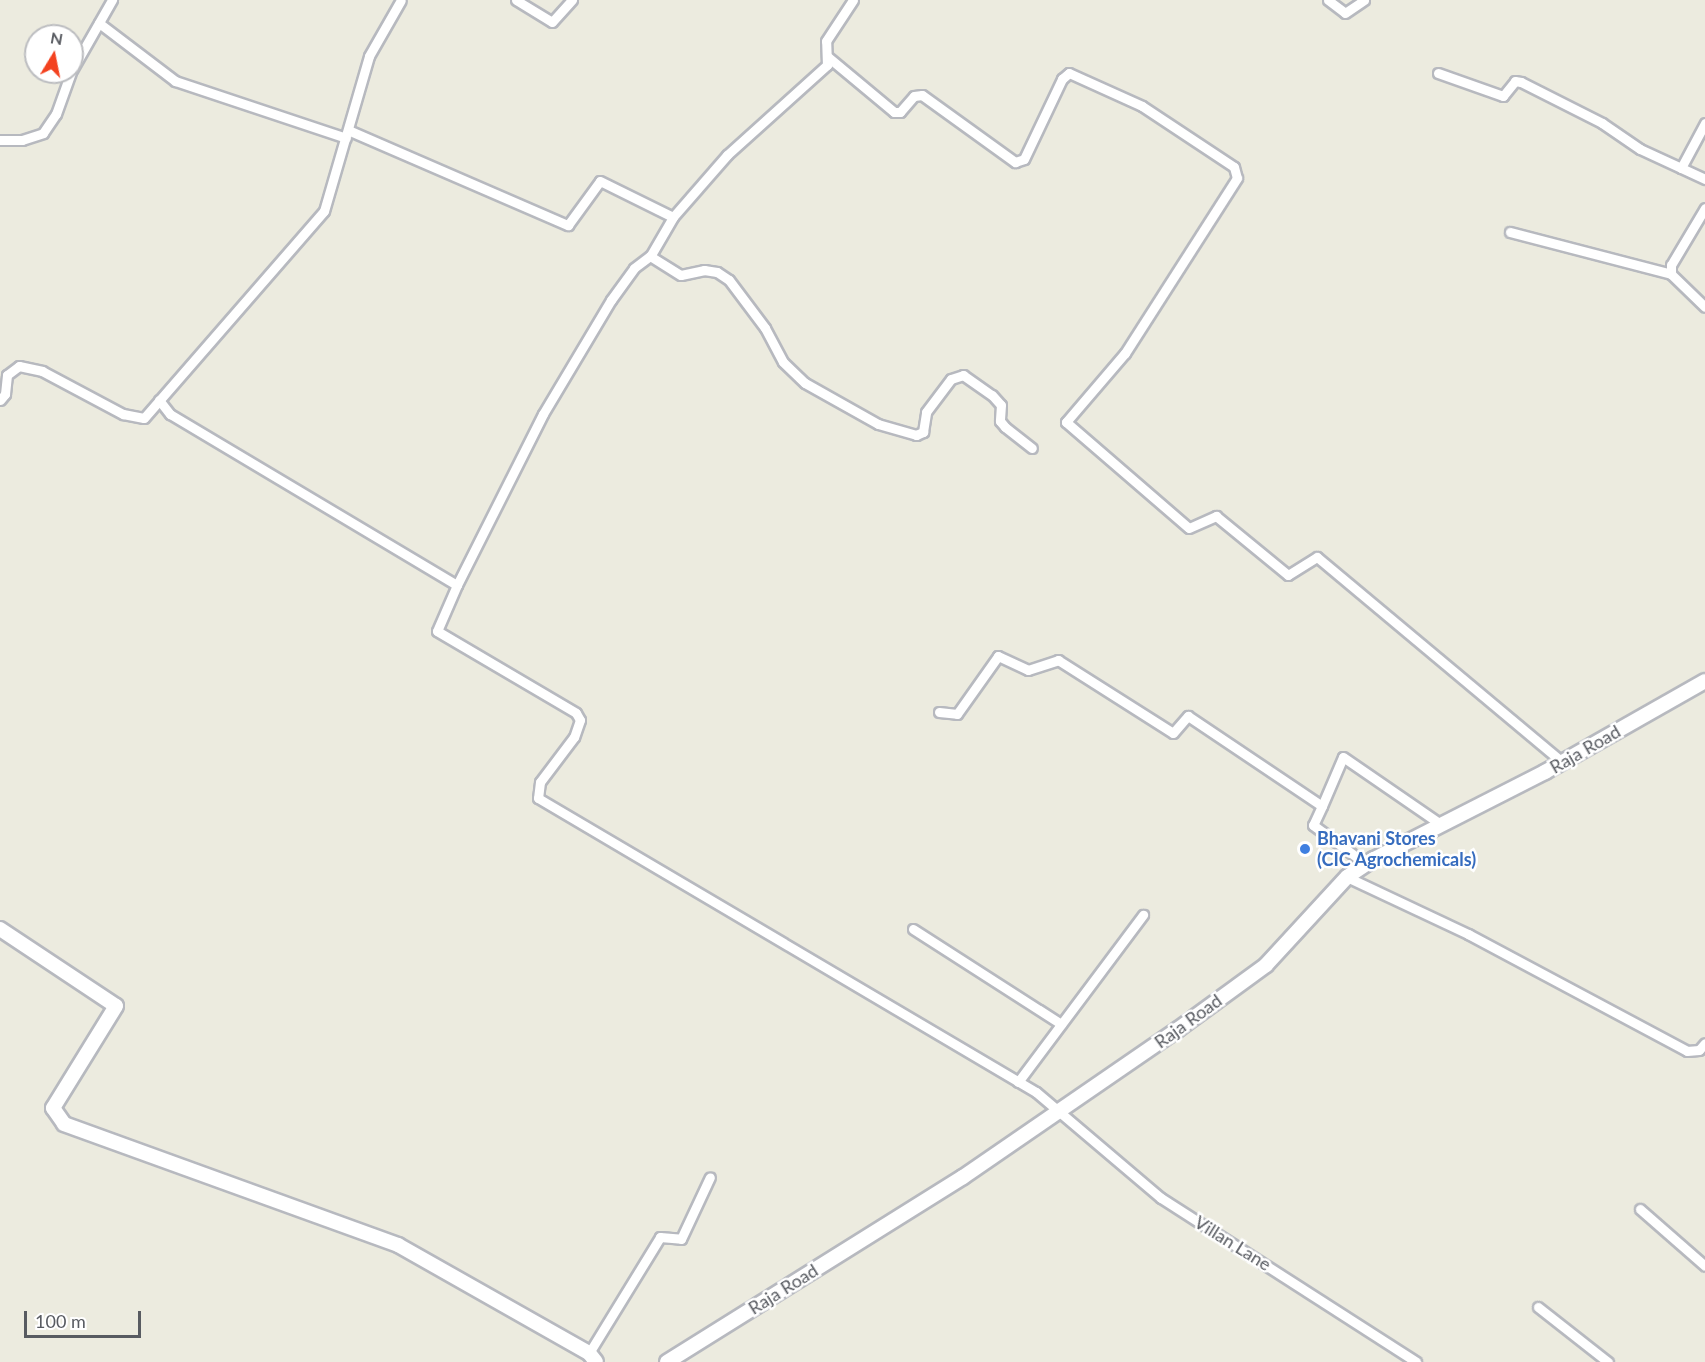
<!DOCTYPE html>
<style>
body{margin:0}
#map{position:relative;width:1705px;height:1362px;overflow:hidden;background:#ecebdf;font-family:Lato,sans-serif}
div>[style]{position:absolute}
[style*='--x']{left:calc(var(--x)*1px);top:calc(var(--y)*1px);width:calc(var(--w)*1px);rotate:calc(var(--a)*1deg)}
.roads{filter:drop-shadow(2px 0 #b7b9bf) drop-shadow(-2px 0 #b7b9bf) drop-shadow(0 2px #b7b9bf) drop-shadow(0 -2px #b7b9bf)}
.street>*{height:9px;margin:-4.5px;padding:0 4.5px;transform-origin:4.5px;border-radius:4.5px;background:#fff}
.secondary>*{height:14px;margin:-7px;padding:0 7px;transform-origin:7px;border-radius:7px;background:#fff}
.dots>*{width:16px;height:16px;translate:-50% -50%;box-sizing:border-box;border:3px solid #fff;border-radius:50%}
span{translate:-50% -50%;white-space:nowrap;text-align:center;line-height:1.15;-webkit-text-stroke:5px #fff;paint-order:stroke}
.street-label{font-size:18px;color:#585b61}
.shop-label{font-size:18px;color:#366cbe;font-weight:700}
.left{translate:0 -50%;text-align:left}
.north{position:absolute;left:24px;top:24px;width:60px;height:60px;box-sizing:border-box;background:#fff;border:2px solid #bcbdc0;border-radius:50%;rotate:10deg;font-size:16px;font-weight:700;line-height:24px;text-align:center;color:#585b61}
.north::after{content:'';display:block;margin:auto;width:21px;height:27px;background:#f3421f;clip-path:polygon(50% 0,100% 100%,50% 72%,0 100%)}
.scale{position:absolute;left:24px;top:1311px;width:117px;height:27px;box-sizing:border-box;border:3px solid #585b61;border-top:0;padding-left:8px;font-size:18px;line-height:21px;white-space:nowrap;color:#585b61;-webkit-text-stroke:4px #fff;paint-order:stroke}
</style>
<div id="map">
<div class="roads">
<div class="street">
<i style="--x:516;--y:0;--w:42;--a:31.4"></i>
<i style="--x:552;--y:22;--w:30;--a:-48"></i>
<i style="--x:1328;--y:0;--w:21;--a:37"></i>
<i style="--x:1345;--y:13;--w:23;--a:-34"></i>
<i style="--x:99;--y:23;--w:96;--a:37.3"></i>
<i style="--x:175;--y:81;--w:180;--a:18.4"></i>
<i style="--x:828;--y:57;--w:86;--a:39.8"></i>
<i style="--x:894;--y:112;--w:6;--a:0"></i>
<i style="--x:900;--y:112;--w:21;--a:-49"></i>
<i style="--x:914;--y:96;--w:8;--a:-7"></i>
<i style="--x:922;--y:95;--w:115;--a:35.8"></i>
<i style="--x:1015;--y:162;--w:9;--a:-18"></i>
<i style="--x:1024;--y:159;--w:89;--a:-64.6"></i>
<i style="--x:1062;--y:79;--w:9;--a:-41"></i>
<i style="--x:1069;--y:73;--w:80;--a:24.3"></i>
<i style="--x:1142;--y:106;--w:110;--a:33.5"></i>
<i style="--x:1234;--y:167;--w:11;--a:75"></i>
<i style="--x:1237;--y:178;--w:208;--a:122.6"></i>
<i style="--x:1125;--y:353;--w:91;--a:130.5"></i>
<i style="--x:1066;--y:422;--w:162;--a:40.8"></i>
<i style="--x:1189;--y:528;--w:30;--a:-24"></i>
<i style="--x:1216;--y:516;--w:93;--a:39.3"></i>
<i style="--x:1288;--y:575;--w:34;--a:-32"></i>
<i style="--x:1317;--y:557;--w:319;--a:39.9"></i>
<i style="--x:72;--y:70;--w:81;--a:-60.3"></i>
<i style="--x:1438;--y:73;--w:69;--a:19.5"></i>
<i style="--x:1503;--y:96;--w:19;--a:-51"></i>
<i style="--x:1515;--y:81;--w:6;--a:9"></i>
<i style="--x:1521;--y:82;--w:91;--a:26.8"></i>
<i style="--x:1602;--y:123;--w:46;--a:34.4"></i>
<i style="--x:1640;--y:149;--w:72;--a:24.8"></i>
<i style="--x:348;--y:130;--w:240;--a:23.4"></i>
<i style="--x:568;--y:225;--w:54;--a:-54"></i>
<i style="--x:600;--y:181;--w:81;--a:26.3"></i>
<i style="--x:0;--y:140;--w:22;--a:0"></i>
<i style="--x:22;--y:140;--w:22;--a:-18"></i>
<i style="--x:43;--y:133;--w:23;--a:-56"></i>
<i style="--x:56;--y:114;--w:45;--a:-70.3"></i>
<i style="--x:1681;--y:168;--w:51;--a:-61.9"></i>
<i style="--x:1705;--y:208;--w:66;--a:120.8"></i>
<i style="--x:1671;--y:265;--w:9;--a:90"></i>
<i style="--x:1671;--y:274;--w:47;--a:44.1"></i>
<i style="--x:1510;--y:232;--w:166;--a:14.6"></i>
<i style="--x:650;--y:256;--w:36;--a:32"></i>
<i style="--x:681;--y:275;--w:24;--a:-12"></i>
<i style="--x:704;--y:270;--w:13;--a:9"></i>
<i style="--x:717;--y:272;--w:14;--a:34"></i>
<i style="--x:729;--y:280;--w:60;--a:53.1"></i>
<i style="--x:765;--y:328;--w:38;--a:62"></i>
<i style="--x:783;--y:362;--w:30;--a:44"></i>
<i style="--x:805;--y:383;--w:84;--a:29.3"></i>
<i style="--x:878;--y:424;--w:40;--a:16"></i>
<i style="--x:916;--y:435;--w:8;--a:-23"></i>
<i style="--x:923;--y:432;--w:20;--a:-81"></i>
<i style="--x:926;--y:412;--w:41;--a:-52.9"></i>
<i style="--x:951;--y:379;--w:13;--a:-18"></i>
<i style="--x:963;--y:375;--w:35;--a:35"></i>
<i style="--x:992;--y:395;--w:13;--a:48"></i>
<i style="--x:1001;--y:405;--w:16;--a:94"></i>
<i style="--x:1000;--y:421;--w:8;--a:50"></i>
<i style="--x:1005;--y:427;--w:34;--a:38"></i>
<i style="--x:0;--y:400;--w:8;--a:-50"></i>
<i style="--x:5;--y:394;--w:19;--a:-84"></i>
<i style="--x:7;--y:375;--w:15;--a:-37"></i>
<i style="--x:19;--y:366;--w:24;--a:12"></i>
<i style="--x:42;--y:371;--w:92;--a:28"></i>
<i style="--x:123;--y:414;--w:21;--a:11"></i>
<i style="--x:144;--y:418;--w:274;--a:-49"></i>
<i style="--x:324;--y:211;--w:161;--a:-73.8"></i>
<i style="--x:369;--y:56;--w:64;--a:-60.3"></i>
<i style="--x:159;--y:400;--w:18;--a:52"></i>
<i style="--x:170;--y:414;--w:334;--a:30.8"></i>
<i style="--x:457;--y:585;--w:191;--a:-63.3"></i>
<i style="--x:543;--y:414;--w:133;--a:-59.2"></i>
<i style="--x:611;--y:300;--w:39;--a:-54"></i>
<i style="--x:634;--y:268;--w:21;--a:-37"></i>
<i style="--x:651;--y:255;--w:44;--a:-59.9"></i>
<i style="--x:673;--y:217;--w:82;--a:-48.9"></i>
<i style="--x:727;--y:155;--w:135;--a:-42"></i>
<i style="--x:827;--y:65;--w:24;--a:-92"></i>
<i style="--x:826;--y:41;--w:49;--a:-56.6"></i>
<i style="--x:457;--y:585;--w:50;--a:113.5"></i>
<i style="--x:437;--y:631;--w:161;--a:30.5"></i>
<i style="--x:576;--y:713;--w:8;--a:60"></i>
<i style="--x:580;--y:720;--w:18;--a:109"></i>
<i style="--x:574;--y:737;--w:56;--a:127.1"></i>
<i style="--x:540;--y:782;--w:16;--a:97"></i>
<i style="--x:538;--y:798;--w:578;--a:30.56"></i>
<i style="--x:1036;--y:1092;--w:164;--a:40.3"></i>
<i style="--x:1161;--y:1198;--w:303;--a:32.7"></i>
<i style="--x:939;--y:712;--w:18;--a:6"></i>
<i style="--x:957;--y:714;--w:71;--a:-54.7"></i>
<i style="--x:998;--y:656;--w:33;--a:25"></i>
<i style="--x:1028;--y:670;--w:32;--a:-18"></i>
<i style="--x:1058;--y:660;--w:136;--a:32.4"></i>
<i style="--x:1173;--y:733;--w:23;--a:-49"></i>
<i style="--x:1188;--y:716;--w:161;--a:33.9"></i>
<i style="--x:1322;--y:806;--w:53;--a:-66.8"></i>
<i style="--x:1343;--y:757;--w:120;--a:34.5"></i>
<i style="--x:1322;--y:806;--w:21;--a:115"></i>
<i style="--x:1313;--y:825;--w:66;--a:36.3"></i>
<i style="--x:1347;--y:877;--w:134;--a:25.2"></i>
<i style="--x:1468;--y:934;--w:248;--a:28.1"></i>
<i style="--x:1687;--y:1051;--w:12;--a:-5"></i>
<i style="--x:1699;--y:1050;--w:9;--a:-49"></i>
<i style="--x:913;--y:929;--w:176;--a:32.7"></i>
<i style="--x:1018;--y:1082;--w:209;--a:-53.2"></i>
<i style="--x:1640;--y:1209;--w:86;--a:41.2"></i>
<i style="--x:1538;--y:1307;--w:89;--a:38.2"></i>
<i style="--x:589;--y:1353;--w:136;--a:-58.5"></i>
<i style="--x:660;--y:1237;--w:21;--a:5"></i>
<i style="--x:681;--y:1239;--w:68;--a:-64.9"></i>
</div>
<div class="secondary">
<i style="--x:0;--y:929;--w:139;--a:33.6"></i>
<i style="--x:116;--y:1006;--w:120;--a:121.7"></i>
<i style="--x:53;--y:1108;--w:19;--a:55"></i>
<i style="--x:64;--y:1124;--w:355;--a:19.9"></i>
<i style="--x:398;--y:1245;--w:219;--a:29.5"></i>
<i style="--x:589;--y:1353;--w:11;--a:52"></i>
<i style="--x:667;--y:1362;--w:349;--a:-32"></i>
<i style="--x:963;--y:1177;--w:260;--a:-34.5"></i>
<i style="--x:1177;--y:1030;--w:110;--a:-36.1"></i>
<i style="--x:1266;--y:965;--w:120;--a:-47.4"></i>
<i style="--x:1347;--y:877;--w:32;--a:-34"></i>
<i style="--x:1374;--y:859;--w:192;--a:-27"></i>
<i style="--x:1545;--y:772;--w:184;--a:-29.6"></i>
</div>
</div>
<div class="dots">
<i style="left:1305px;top:849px;background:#3f7fe0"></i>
</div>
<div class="street-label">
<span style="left:1585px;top:749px;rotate:-30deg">Raja Road</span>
<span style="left:1188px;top:1021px;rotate:-36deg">Raja Road</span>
<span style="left:1233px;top:1243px;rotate:32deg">Villan Lane</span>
<span style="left:783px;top:1289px;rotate:-32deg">Raja Road</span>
</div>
<div class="shop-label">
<span class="left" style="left:1317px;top:849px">Bhavani Stores<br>(CIC Agrochemicals)</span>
</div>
<div class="north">N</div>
<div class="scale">100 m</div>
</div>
